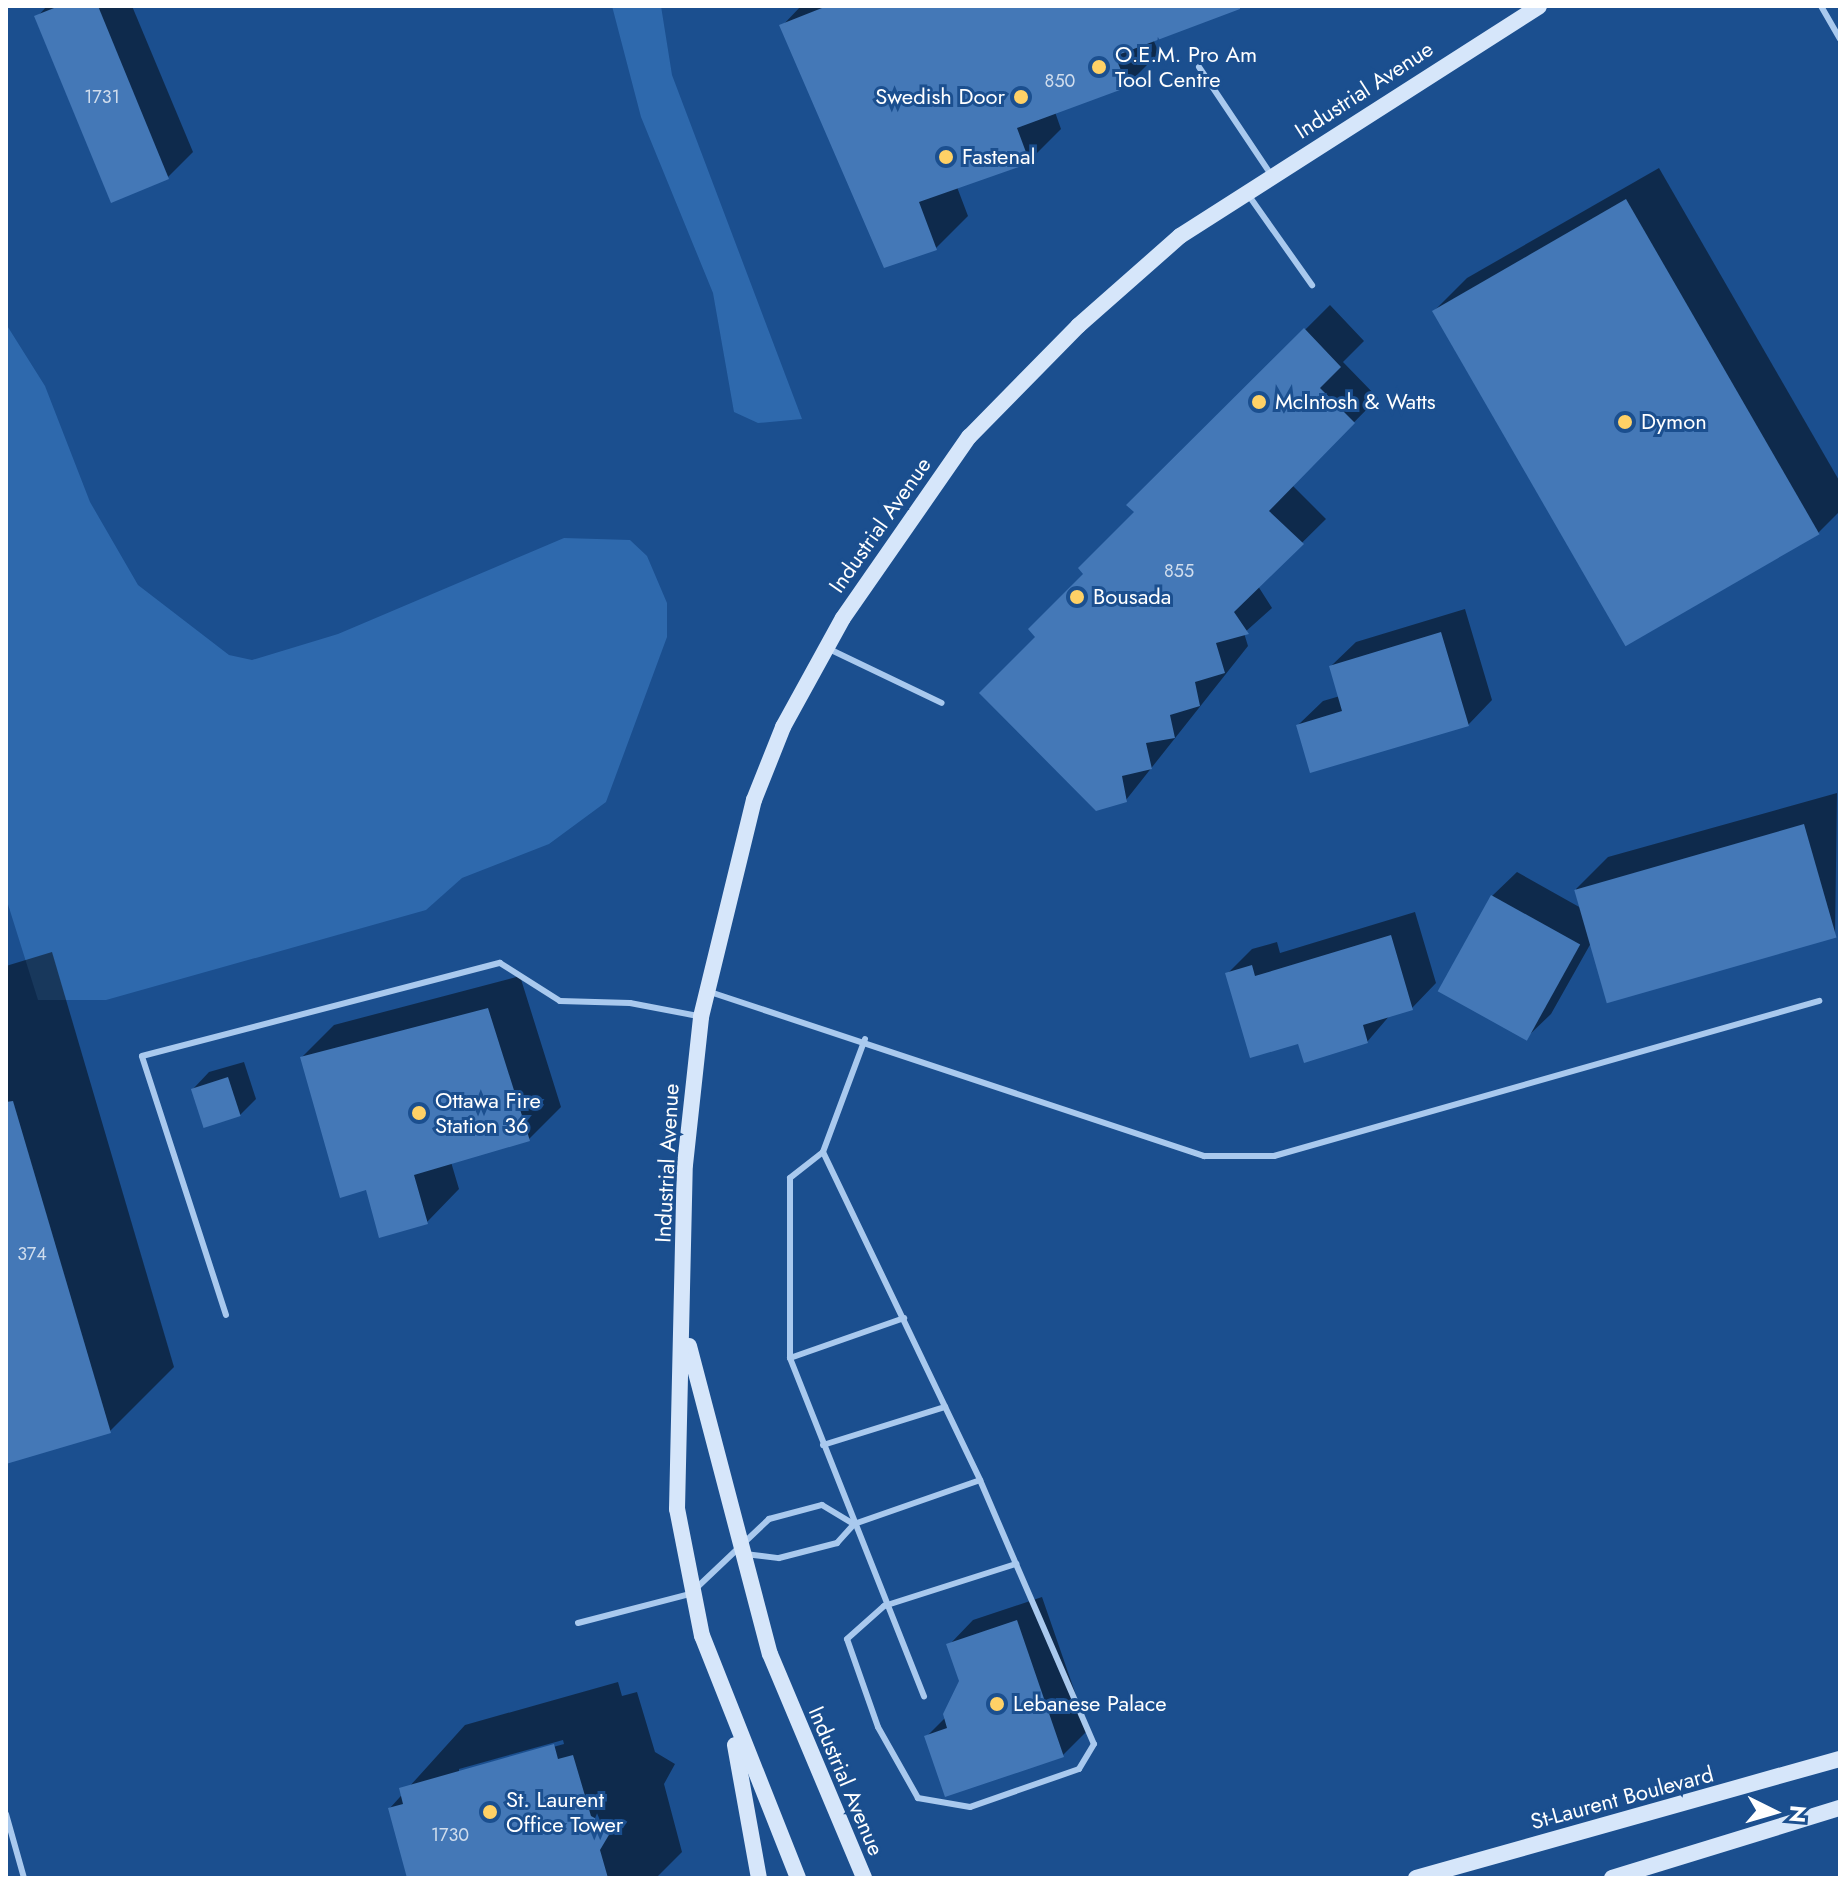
<!DOCTYPE html>
<style>
body{margin:0}
#map{position:relative;width:1846px;height:1884px;overflow:hidden;background:#1b4f8f;font-family:Jost,sans-serif}
div>[style]{position:absolute}
[style*='--x']{left:calc(var(--x)*1px);top:calc(var(--y)*1px);width:calc(var(--w)*1px);rotate:calc(var(--a)*1deg)}
.green>*{inset:0;background:#2e69ad}
.shadow>*{inset:0;background:#0007}
.building>*{inset:0;background:#4478b7;transform-origin:0 0}
.lane>*{height:6px;margin:-3px;padding:0 3px;transform-origin:3px;border-radius:3px;background:#a9c9ee}
.secondary>*{height:16px;margin:-8px;padding:0 8px;transform-origin:8px;border-radius:8px;background:#d6e6fa}
.dots>*{width:22px;height:22px;translate:-50% -50%;box-sizing:border-box;border:4px solid #1b4f8f;border-radius:50%}
span{translate:-50% -50%;white-space:nowrap;text-align:center;line-height:1.15;-webkit-text-stroke:6px #1b4f8f;paint-order:stroke}
.number-label{font-size:18px;color:#d0dded}
.number-label span{-webkit-text-stroke-width:0}
.poi-label{font-size:22px;color:#fff}
.left{translate:0 -50%;text-align:left}
.right{translate:-100% -50%;text-align:right}
.street-label{font-size:22px;color:#fff}
.frame{position:absolute;inset:0;border:8px solid #fff;pointer-events:none}
.north{position:absolute;left:1734px;top:1772px;width:80px;height:80px;-webkit-text-stroke:6px #1b4f8f;paint-order:stroke;rotate:95deg;font-size:22px;font-weight:700;line-height:32px;text-align:center;color:#fff}
.north::after{content:'';display:block;margin:auto;width:28px;height:36px;background:#fff;clip-path:polygon(50% 0,100% 100%,50% 72%,0 100%)}
</style>
<div id="map">
<div class="green">
<i style="clip-path:polygon(612px 6px,661px 6px,672px 75px,802px 419px,758px 423px,734px 412px,713px 293px,641px 117px)"></i>
<i style="clip-path:polygon(6px 324px,45px 386px,90px 502px,138px 585px,229px 655px,252px 660px,338px 634px,564px 538px,630px 540px,647px 556px,667px 603px,667px 637px,606px 802px,549px 844px,462px 878px,426px 910px,106px 1000px,38px 1000px,6px 898px)"></i>
</div>
<div class="shadow">
<i style="clip-path:polygon(47px 6px,132px 6px,193px 152px,168px 177px,37px 17px)"></i>
<i style="clip-path:polygon(801px 6px,1231px 6px,1153px 39px,1159px 53px,1127px 85px,1055px 112px,1061px 129px,1029px 161px,957px 187px,968px 216px,936px 248px,782px 26px)"></i>
<i style="clip-path:polygon(1659px 168px,1840px 482px,1840px 511px,1818px 533px,1435px 310px,1467px 278px)"></i>
<i style="clip-path:polygon(1330px 305px,1364px 341px,1343px 362px,1378px 398px,1292px 485px,1326px 519px,1258px 586px,1272px 608px,1244px 633px,1248px 646px,1126px 800px,1038px 637px,1136px 512px,1129px 505px)"></i>
<i style="clip-path:polygon(1465px 609px,1492px 700px,1468px 725px,1298px 725px,1323px 701px,1340px 696px,1331px 666px,1356px 642px)"></i>
<i style="clip-path:polygon(1837px 793px,1835px 937px,1591px 943px,1551px 1014px,1526px 1038px,1492px 896px,1517px 872px,1581px 908px,1576px 889px,1608px 857px)"></i>
<i style="clip-path:polygon(1415px 912px,1436px 983px,1412px 1008px,1391px 1014px,1367px 1042px,1299px 1041px,1227px 974px,1252px 949px,1277px 942px,1280px 953px)"></i>
<i style="clip-path:polygon(52px 952px,174px 1367px,110px 1431px,6px 1462px,6px 966px)"></i>
<i style="clip-path:polygon(520px 976px,561px 1107px,528px 1140px,451px 1162px,459px 1189px,427px 1222px,367px 1188px,302px 1057px,334px 1025px)"></i>
<i style="clip-path:polygon(244px 1062px,256px 1099px,240px 1115px,193px 1089px,209px 1072px)"></i>
<i style="clip-path:polygon(1042px 1597px,1088px 1730px,1063px 1755px,927px 1736px,946px 1717px,961px 1681px,949px 1645px,973px 1620px)"></i>
<i style="clip-path:polygon(evenodd,618px 1682px,622px 1696px,637px 1692px,655px 1752px,675px 1764px,664px 1784px,682px 1852px,656px 1878px,410px 1878px,390px 1808px,465px 1725px,618px 1682px,563px 1740px,564px 1744px,459px 1773px,459px 1769px,563px 1740px)"></i>
</div>
<div class="building">
<i style="clip-path:polygon(59px 6px,98px 6px,169px 179px,111px 203px,34px 16px)"></i>
<i style="clip-path:polygon(827px 6px,1240px 6px,1240px 9px,1115px 56px,1128px 87px,1017px 128px,1030px 163px,919px 202px,937px 250px,884px 268px,779px 25px)"></i>
<i style="left:1626px;top:199px;width:387px;height:224px;rotate:60deg"></i>
<i style="clip-path:polygon(1304px 328px,1341px 367px,1320px 388px,1355px 423px,1269px 511px,1304px 544px,1234px 612px,1249px 634px,1216px 643px,1225px 673px,1195px 682px,1200px 706px,1170px 715px,1175px 738px,1146px 743px,1152px 769px,1122px 776px,1127px 802px,1096px 811px,979px 693px,1035px 637px,1028px 629px,1083px 574px,1078px 568px,1134px 512px,1126px 505px)"></i>
<i style="clip-path:polygon(1441px 632px,1469px 726px,1310px 773px,1296px 725px,1342px 711px,1329px 666px)"></i>
<i style="left:1804px;top:824px;width:118px;height:239px;rotate:74deg"></i>
<i style="left:1491px;top:895px;width:102px;height:110px;rotate:29deg"></i>
<i style="clip-path:polygon(1391px 935px,1413px 1010px,1363px 1025px,1368px 1043px,1304px 1063px,1298px 1044px,1250px 1058px,1225px 973px,1252px 965px,1255px 976px)"></i>
<i style="clip-path:polygon(488px 1008px,530px 1141px,414px 1175px,428px 1224px,379px 1238px,366px 1190px,340px 1198px,300px 1057px)"></i>
<i style="left:228px;top:1077px;width:41px;height:39px;rotate:72deg"></i>
<i style="clip-path:polygon(13px 1101px,111px 1433px,6px 1464px,6px 1102px)"></i>
<i style="clip-path:polygon(1017px 1620px,1064px 1757px,945px 1797px,924px 1736px,947px 1728px,943px 1714px,959px 1681px,946px 1644px)"></i>
<i style="clip-path:polygon(554px 1744px,558px 1759px,573px 1755px,591px 1816px,613px 1828px,600px 1850px,608px 1878px,407px 1878px,388px 1808px,403px 1804px,399px 1788px)"></i>
</div>
<div class="lane">
<i style="--x:1821;--y:6;--w:38;--a:60"></i>
<i style="--x:1199;--y:67;--w:131;--a:56.2"></i>
<i style="--x:1247;--y:193;--w:113;--a:54.8"></i>
<i style="--x:827;--y:648;--w:127;--a:25.6"></i>
<i style="--x:710;--y:992;--w:521;--a:18.37"></i>
<i style="--x:1204;--y:1156;--w:70;--a:0"></i>
<i style="--x:1274;--y:1156;--w:567;--a:-15.88"></i>
<i style="--x:865;--y:1039;--w:121;--a:110.4"></i>
<i style="--x:823;--y:1152;--w:42;--a:141.8"></i>
<i style="--x:790;--y:1178;--w:180;--a:90"></i>
<i style="--x:790;--y:1358;--w:364;--a:68.4"></i>
<i style="--x:823;--y:1152;--w:364;--a:64.4"></i>
<i style="--x:226;--y:1315;--w:272;--a:-108"></i>
<i style="--x:142;--y:1056;--w:370;--a:-14.6"></i>
<i style="--x:500;--y:963;--w:71;--a:32.3"></i>
<i style="--x:560;--y:1001;--w:70;--a:1.6"></i>
<i style="--x:630;--y:1003;--w:69;--a:10.8"></i>
<i style="--x:790;--y:1358;--w:121;--a:-19.3"></i>
<i style="--x:823;--y:1445;--w:128;--a:-17.3"></i>
<i style="--x:745;--y:1554;--w:34;--a:7"></i>
<i style="--x:779;--y:1558;--w:60;--a:-14.5"></i>
<i style="--x:837;--y:1543;--w:25;--a:-48"></i>
<i style="--x:854;--y:1524;--w:133;--a:-19.2"></i>
<i style="--x:980;--y:1480;--w:91;--a:66.8"></i>
<i style="--x:1016;--y:1564;--w:196;--a:66.6"></i>
<i style="--x:1094;--y:1744;--w:29;--a:121"></i>
<i style="--x:1079;--y:1769;--w:115;--a:160.8"></i>
<i style="--x:970;--y:1807;--w:53;--a:-170.2"></i>
<i style="--x:918;--y:1798;--w:81;--a:-119.4"></i>
<i style="--x:878;--y:1727;--w:93;--a:-109.4"></i>
<i style="--x:847;--y:1639;--w:50;--a:-41.7"></i>
<i style="--x:884;--y:1606;--w:139;--a:-17.7"></i>
<i style="--x:578;--y:1623;--w:116;--a:-14.5"></i>
<i style="--x:690;--y:1594;--w:109;--a:-43.5"></i>
<i style="--x:769;--y:1519;--w:55;--a:-14.8"></i>
<i style="--x:822;--y:1505;--w:37;--a:31"></i>
<i style="--x:6;--y:1814;--w:66;--a:74.3"></i>
</div>
<div class="secondary">
<i style="--x:689;--y:1346;--w:318;--a:75.3"></i>
<i style="--x:770;--y:1654;--w:243;--a:67.2"></i>
<i style="--x:735;--y:1745;--w:135;--a:79.8"></i>
<i style="--x:798;--y:1878;--w:260;--a:-111.6"></i>
<i style="--x:702;--y:1636;--w:129;--a:-101.1"></i>
<i style="--x:677;--y:1509;--w:344;--a:-88.7"></i>
<i style="--x:685;--y:1165;--w:149;--a:-83.8"></i>
<i style="--x:701;--y:1017;--w:223;--a:-76.3"></i>
<i style="--x:754;--y:800;--w:79;--a:-68.3"></i>
<i style="--x:783;--y:727;--w:124;--a:-61.2"></i>
<i style="--x:843;--y:618;--w:221;--a:-55.2"></i>
<i style="--x:969;--y:437;--w:156;--a:-45.5"></i>
<i style="--x:1078;--y:326;--w:136;--a:-41.4"></i>
<i style="--x:1180;--y:236;--w:426;--a:-32.6"></i>
<i style="--x:1416;--y:1878;--w:440;--a:-15.7"></i>
<i style="--x:1612;--y:1878;--w:239;--a:-17.1"></i>
</div>
<div class="dots">
<i style="left:1099px;top:67px;background:#ffd166"></i>
<i style="left:1021px;top:97px;background:#ffd166"></i>
<i style="left:946px;top:157px;background:#ffd166"></i>
<i style="left:1259px;top:402px;background:#ffd166"></i>
<i style="left:1625px;top:422px;background:#ffd166"></i>
<i style="left:1077px;top:597px;background:#ffd166"></i>
<i style="left:419px;top:1113px;background:#ffd166"></i>
<i style="left:997px;top:1704px;background:#ffd166"></i>
<i style="left:490px;top:1812px;background:#ffd166"></i>
</div>
<div class="number-label">
<span style="left:1060px;top:81px">850</span>
<span style="left:102px;top:97px">1731</span>
<span style="left:1179px;top:571px">855</span>
<span style="left:32px;top:1254px">374</span>
<span style="left:450px;top:1835px">1730</span>
</div>
<div class="poi-label">
<span class="left" style="left:1115px;top:67px">O.E.M. Pro Am<br>Tool Centre</span>
<span class="right" style="left:1005px;top:97px">Swedish Door</span>
<span class="left" style="left:962px;top:157px">Fastenal</span>
<span class="left" style="left:1275px;top:402px">McIntosh &amp; Watts</span>
<span class="left" style="left:1641px;top:422px">Dymon</span>
<span class="left" style="left:1093px;top:597px">Bousada</span>
<span class="left" style="left:435px;top:1113px">Ottawa Fire<br>Station 36</span>
<span class="left" style="left:1013px;top:1704px">Lebanese Palace</span>
<span class="left" style="left:506px;top:1812px">St. Laurent<br>Office Tower</span>
</div>
<div class="street-label">
<span style="left:1364px;top:90px;rotate:-33deg">Industrial Avenue</span>
<span style="left:880px;top:525px;rotate:-55deg">Industrial Avenue</span>
<span style="left:667px;top:1163px;rotate:-87deg">Industrial Avenue</span>
<span style="left:846px;top:1781px;rotate:67deg">Industrial Avenue</span>
<span style="left:1622px;top:1798px;rotate:-15deg">St-Laurent Boulevard</span>
</div>
<div class="frame"></div>
<div class="north">N</div>
</div>
